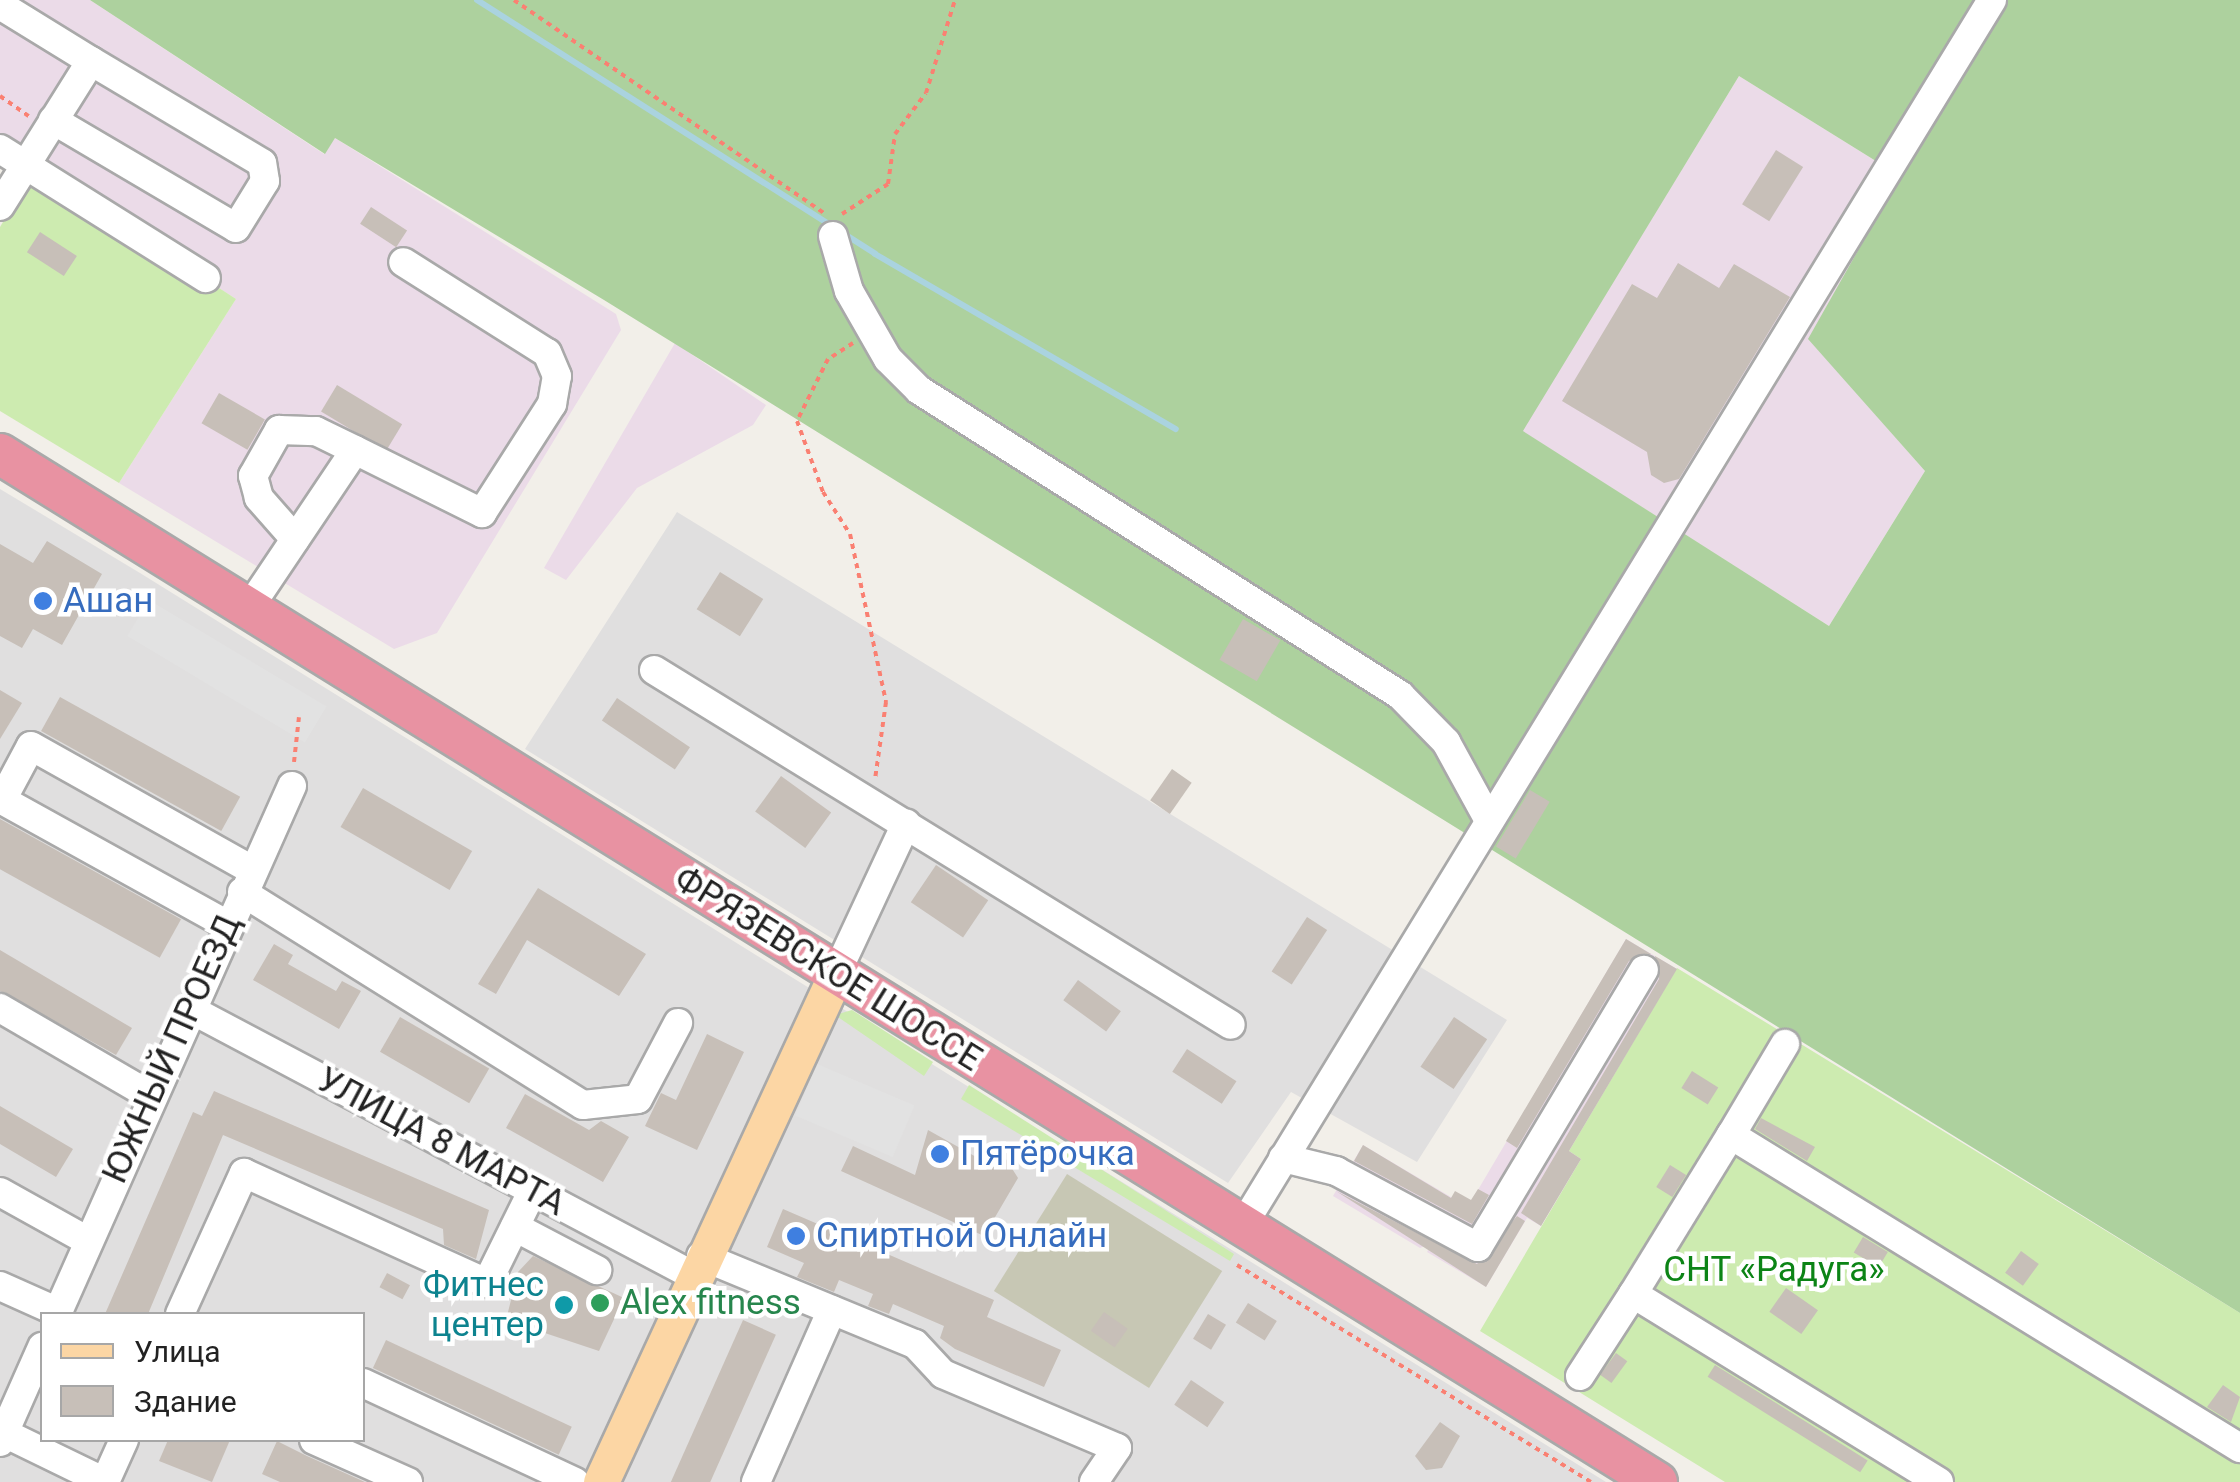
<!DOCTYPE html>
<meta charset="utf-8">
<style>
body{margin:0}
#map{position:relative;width:2240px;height:1482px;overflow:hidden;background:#f2efe9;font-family:Roboto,sans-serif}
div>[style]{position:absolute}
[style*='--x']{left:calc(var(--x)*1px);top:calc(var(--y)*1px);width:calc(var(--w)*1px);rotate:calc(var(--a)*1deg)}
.residential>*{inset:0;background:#e0dfdf}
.industrial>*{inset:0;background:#ebdbe8}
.construction>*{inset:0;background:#c7c7b4;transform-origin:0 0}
.grass>*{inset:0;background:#cdebb0}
.forest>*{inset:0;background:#add19e}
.parking>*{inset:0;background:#e2e2e2;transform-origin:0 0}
.stream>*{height:6px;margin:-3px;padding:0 3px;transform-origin:3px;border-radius:3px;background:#aad3df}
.building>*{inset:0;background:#c7bfb8;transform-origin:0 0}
.path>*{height:4px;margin-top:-2px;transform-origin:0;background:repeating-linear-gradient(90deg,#fa8072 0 5px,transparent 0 10px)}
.roads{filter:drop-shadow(2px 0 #a9a9a9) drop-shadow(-2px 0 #a9a9a9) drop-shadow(0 2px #a9a9a9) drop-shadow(0 -2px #a9a9a9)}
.minor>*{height:28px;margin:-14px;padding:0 14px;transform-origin:14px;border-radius:14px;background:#fff}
.major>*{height:35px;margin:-17.5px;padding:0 17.5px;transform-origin:17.5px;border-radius:17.5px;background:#fcd6a4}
.highway>*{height:40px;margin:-20px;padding:0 20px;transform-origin:20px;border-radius:20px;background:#e892a2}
.dots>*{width:28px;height:28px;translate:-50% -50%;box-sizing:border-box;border:5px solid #fff;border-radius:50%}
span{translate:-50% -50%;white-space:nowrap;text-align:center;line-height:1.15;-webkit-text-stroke:9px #fff;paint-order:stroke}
.shop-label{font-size:35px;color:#366cbe}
.left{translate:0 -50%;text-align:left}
.street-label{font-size:35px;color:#222}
.park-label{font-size:35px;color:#0c8416}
.culture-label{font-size:35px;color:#0d838f}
.right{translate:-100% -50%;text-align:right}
.leisure-label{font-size:35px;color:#27864d}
.legend{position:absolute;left:40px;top:1312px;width:325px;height:130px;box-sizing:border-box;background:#fff;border:2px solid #a7a7a7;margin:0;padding:12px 18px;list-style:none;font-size:30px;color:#222}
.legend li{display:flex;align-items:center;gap:20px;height:50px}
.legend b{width:50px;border:2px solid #a7a7a7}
</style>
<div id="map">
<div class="residential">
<i style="clip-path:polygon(evenodd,0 489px,140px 573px,1606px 1482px,0 1482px,0 489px,42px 1314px,362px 1314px,362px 1440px,42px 1440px,42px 1314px)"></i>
<i style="clip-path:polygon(677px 512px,1507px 1020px,1417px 1162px,1291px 1092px,1228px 1183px,525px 749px)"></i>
</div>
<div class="industrial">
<i style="clip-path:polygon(0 0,90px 0,324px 154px,335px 138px,616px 314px,621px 330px,437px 633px,394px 649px,119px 483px,236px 299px,0 145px)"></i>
<i style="clip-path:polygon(1739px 76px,1900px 176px,1809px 339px,1925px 471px,1829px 626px,1522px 431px)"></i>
<i style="clip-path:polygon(675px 343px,766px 405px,753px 425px,637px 488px,566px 580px,544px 568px)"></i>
<i style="clip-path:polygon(1626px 939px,1677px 969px,1569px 1151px,1581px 1159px,1541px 1226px,1527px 1218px,1486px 1287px,1427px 1252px,1432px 1243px,1420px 1248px,1333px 1196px,1363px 1145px,1451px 1197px,1472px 1200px)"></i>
</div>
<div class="construction">
<i style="left:1067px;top:1174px;width:183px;height:138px;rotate:32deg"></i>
</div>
<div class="grass">
<i style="clip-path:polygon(35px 168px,236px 299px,119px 483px,0 411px,0 227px)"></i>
<i style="clip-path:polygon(1677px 968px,2240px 1313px,2240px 1482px,1725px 1482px,1480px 1331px,1581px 1159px,1569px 1151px)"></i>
<i style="clip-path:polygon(852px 1010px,933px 1062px,924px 1076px,835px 1015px)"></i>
<i style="clip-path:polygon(969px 1085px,1234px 1254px,1230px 1261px,961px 1099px)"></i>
</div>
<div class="forest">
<i style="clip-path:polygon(evenodd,90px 0,2240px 0,2240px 1313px,604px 300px,335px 138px,325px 154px,90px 0,1739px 76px,1900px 176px,1808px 339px,1925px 471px,1829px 626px,1523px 431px,1739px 76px)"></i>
</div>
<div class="parking">
<i style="left:149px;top:600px;width:207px;height:42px;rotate:31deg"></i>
<i style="left:817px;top:1064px;width:106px;height:56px;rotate:23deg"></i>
</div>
<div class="stream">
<i style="--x:477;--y:0;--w:472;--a:32.5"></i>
<i style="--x:875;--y:254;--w:348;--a:30.2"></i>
</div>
<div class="building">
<i style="left:1776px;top:150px;width:32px;height:64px;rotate:32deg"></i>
<i style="left:371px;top:207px;width:43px;height:20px;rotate:33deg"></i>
<i style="left:40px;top:232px;width:44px;height:24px;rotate:33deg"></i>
<i style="clip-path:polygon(1678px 263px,1719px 288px,1734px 264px,1790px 297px,1679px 479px,1664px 483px,1651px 475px,1647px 452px,1562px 401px,1632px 284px,1657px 298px)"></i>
<i style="left:337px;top:385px;width:76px;height:31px;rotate:31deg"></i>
<i style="left:219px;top:393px;width:53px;height:35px;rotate:30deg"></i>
<i style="clip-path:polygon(47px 541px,102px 574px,62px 645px,33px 629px,22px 648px,0 636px,0 544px,33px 563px)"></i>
<i style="left:720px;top:572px;width:51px;height:44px;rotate:32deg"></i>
<i style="left:1243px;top:619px;width:43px;height:47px;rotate:30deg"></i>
<i style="clip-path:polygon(0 690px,22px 703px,0 739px)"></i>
<i style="left:60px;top:697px;width:206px;height:39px;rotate:29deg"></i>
<i style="left:617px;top:698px;width:88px;height:27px;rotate:34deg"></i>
<i style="left:1172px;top:769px;width:24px;height:38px;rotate:35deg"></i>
<i style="left:781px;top:776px;width:62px;height:44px;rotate:36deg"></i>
<i style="left:363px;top:788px;width:126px;height:45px;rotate:30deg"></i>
<i style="left:1530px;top:790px;width:23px;height:66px;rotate:31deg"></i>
<i style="left:0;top:819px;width:207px;height:44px;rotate:29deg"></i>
<i style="left:936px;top:865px;width:63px;height:45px;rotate:34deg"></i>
<i style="clip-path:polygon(538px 888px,646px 954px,619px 996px,527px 940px,496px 994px,478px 984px)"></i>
<i style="left:1307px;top:917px;width:24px;height:65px;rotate:33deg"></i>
<i style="clip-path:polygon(1626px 939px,1651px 954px,1629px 961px,1517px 1148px,1506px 1141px)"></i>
<i style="clip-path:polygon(274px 944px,293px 955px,288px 964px,336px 991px,342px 981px,361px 991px,339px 1029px,253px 980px)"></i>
<i style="clip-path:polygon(0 950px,132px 1028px,116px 1055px,0 991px)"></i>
<i style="clip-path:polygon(1655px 956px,1677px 969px,1569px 1151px,1581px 1159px,1541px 1226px,1521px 1213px,1659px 979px)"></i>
<i style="left:1078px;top:980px;width:53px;height:25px;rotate:36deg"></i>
<i style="left:400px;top:1017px;width:103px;height:40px;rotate:30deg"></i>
<i style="left:1454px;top:1017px;width:40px;height:60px;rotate:34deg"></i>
<i style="clip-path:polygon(707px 1034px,744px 1052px,697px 1150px,645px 1126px,661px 1093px,676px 1100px)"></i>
<i style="left:1187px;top:1049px;width:59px;height:27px;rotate:33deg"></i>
<i style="left:1692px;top:1071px;width:31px;height:20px;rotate:32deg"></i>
<i style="clip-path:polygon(214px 1091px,489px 1210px,476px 1259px,444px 1245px,443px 1229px,223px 1135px,148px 1314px,105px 1314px,193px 1112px,202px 1116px)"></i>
<i style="clip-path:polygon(525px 1094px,589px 1130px,601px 1121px,629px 1137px,603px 1182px,506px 1128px)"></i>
<i style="clip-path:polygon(0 1106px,73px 1149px,56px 1177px,0 1144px)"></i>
<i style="clip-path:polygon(1761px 1118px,1815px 1147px,1807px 1161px,1755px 1129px)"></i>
<i style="clip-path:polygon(928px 1130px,994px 1167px,1006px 1159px,1018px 1178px,984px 1236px,841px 1171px,853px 1146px,915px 1175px)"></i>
<i style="clip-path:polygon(1363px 1145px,1451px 1198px,1455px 1191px,1471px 1200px,1478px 1189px,1489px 1195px,1472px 1224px,1354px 1161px)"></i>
<i style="left:1670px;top:1165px;width:19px;height:26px;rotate:32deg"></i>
<i style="clip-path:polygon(1336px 1191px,1477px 1264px,1517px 1216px,1525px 1221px,1486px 1287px)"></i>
<i style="clip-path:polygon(783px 1209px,994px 1300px,987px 1317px,1061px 1350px,1044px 1387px,955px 1349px,940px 1338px,944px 1326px,893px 1304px,889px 1314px,868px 1306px,873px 1294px,839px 1280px,834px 1292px,797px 1277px,804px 1263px,767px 1247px)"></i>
<i style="left:1863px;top:1237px;width:29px;height:18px;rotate:31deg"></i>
<i style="left:2021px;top:1251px;width:22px;height:27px;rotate:36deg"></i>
<i style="clip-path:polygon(533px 1256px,624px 1298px,599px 1351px,506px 1320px,518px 1272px)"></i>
<i style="left:387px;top:1273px;width:26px;height:16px;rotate:28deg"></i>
<i style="left:1786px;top:1288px;width:39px;height:29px;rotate:35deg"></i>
<i style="left:1248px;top:1303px;width:34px;height:23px;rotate:32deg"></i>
<i style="left:1104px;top:1312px;width:29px;height:23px;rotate:35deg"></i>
<i style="left:1208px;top:1314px;width:21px;height:29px;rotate:31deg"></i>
<i style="left:743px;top:1320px;width:36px;height:178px;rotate:24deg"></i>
<i style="left:386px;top:1340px;width:205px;height:31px;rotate:25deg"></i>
<i style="left:1616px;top:1353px;width:14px;height:27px;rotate:36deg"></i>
<i style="left:1715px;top:1365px;width:180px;height:14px;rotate:32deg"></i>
<i style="left:1191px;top:1380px;width:40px;height:30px;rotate:34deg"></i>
<i style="clip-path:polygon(2223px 1385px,2240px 1397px,2231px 1422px,2207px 1407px)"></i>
<i style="clip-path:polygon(1440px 1422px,1460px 1436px,1442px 1468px,1426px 1470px,1415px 1456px)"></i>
<i style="clip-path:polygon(168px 1440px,230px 1440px,212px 1482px,159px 1461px)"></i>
<i style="clip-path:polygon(277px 1441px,307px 1456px,365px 1482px,280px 1482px,262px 1474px)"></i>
</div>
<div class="path">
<i style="--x:514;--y:0;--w:378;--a:34.5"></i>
<i style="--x:0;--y:96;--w:35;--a:35"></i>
<i style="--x:842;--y:214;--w:55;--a:-33.1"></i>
<i style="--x:888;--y:184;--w:50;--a:-82"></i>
<i style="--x:895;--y:134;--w:51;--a:-52.9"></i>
<i style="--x:926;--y:93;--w:97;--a:-72.7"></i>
<i style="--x:853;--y:343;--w:30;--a:147"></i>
<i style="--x:828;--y:359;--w:69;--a:116.6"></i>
<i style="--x:797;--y:421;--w:76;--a:69.9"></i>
<i style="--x:823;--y:492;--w:50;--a:57.3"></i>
<i style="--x:850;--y:534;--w:172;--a:77.9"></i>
<i style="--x:886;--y:702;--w:78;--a:98.1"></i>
<i style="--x:294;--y:762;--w:45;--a:-83.7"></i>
<i style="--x:1237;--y:1265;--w:415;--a:31.5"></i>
</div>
<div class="roads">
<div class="minor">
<i style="--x:0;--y:5;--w:107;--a:31.6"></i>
<i style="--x:91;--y:61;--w:171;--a:122.1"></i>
<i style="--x:53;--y:120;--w:212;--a:30.5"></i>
<i style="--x:236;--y:228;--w:55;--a:-58.3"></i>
<i style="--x:265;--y:181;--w:18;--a:-99"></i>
<i style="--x:262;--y:163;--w:199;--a:-149.2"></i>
<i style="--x:0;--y:149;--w:243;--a:32.1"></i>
<i style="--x:833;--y:236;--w:57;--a:73.8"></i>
<i style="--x:849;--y:291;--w:78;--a:60.2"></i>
<i style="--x:888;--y:359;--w:44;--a:45"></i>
<i style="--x:919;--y:390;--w:570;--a:32.38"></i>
<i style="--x:1400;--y:695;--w:66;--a:45.6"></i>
<i style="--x:1446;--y:742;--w:85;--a:61.3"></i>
<i style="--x:295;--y:539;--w:55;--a:-131.3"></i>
<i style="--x:259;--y:498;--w:23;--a:-105"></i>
<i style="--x:253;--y:476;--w:53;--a:-60.5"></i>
<i style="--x:279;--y:430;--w:37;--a:2"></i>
<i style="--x:316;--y:431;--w:43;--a:26"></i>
<i style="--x:249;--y:608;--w:190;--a:-56.1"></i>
<i style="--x:355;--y:450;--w:142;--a:26.4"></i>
<i style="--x:482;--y:513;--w:130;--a:-57.3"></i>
<i style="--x:552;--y:404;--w:28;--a:-80"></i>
<i style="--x:557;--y:376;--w:25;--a:-113"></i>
<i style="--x:547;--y:353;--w:170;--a:-147.7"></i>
<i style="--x:654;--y:670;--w:677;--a:31.6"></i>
<i style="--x:242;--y:892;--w:402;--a:32"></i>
<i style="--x:583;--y:1105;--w:55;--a:-6.2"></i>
<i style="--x:638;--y:1099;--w:86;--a:-62.2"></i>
<i style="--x:226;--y:924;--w:256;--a:-151"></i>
<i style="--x:2;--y:800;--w:61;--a:-61.8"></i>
<i style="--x:31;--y:746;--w:253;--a:29.3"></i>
<i style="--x:836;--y:974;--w:166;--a:-65"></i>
<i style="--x:0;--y:1008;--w:175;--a:30.2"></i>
<i style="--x:190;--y:1009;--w:568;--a:27.92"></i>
<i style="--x:1731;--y:1135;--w:106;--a:-59.3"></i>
<i style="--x:1283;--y:1158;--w:55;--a:13.8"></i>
<i style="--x:1336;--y:1171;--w:161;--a:28.2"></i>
<i style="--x:1478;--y:1247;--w:323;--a:-59.1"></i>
<i style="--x:0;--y:1192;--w:101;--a:29.1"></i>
<i style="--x:1243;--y:1225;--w:1436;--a:-58.56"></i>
<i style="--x:515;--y:1227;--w:93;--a:27.7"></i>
<i style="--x:701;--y:1256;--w:231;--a:22.4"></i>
<i style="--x:915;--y:1344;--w:41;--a:47"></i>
<i style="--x:943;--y:1374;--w:189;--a:23"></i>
<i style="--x:1117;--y:1448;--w:41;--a:124.1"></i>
<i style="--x:0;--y:1286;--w:64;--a:24.1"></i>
<i style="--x:57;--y:1314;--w:578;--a:-66.01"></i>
<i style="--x:180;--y:1314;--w:155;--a:-65.6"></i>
<i style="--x:244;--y:1173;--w:267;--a:24.4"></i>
<i style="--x:487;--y:1283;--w:104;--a:-63.7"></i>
<i style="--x:1580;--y:1376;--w:98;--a:-57.1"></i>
<i style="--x:363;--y:1383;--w:234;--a:25"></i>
<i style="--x:0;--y:1431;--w:117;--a:25.9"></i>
<i style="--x:105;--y:1482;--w:46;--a:-65.7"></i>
<i style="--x:314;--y:1440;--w:103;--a:24.1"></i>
<i style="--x:0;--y:1442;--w:104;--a:-66.1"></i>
<i style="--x:756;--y:1482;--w:188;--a:-66.2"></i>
<i style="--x:1939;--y:1482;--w:359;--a:-148.4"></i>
<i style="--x:1633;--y:1294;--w:187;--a:-58.4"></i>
<i style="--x:1731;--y:1135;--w:598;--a:31.59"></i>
</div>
<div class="major">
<i style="--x:601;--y:1482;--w:560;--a:-65.17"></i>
</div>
<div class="highway">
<i style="--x:0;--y:454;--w:1950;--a:31.82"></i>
</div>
</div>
<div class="dots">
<i style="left:43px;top:601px;background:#3f7fe0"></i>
<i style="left:940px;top:1154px;background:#3f7fe0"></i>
<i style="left:796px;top:1236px;background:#3f7fe0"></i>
<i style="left:600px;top:1303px;background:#2e9e5b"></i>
<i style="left:564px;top:1305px;background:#0f9aa8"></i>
</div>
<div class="shop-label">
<span class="left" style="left:63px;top:601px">Ашан</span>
<span class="left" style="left:960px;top:1154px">Пятёрочка</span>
<span class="left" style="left:816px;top:1236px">Спиртной Онлайн</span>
</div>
<div class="street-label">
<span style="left:828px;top:969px;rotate:32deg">ФРЯЗЕВСКОЕ ШОССЕ</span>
<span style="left:172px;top:1049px;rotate:-66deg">ЮЖНЫЙ ПРОЕЗД</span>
<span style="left:441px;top:1142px;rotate:28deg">УЛИЦА 8 МАРТА</span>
</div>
<div class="park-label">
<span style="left:1774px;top:1270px">СНТ «Радуга»</span>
</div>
<div class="culture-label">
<span class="right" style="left:544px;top:1305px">Фитнес<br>центер</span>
</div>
<div class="leisure-label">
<span class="left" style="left:620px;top:1303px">Alex fitness</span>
</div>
<ul class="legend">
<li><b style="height:12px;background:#fcd6a4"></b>Улица</li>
<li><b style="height:28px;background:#c7bfb8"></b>Здание</li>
</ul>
</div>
